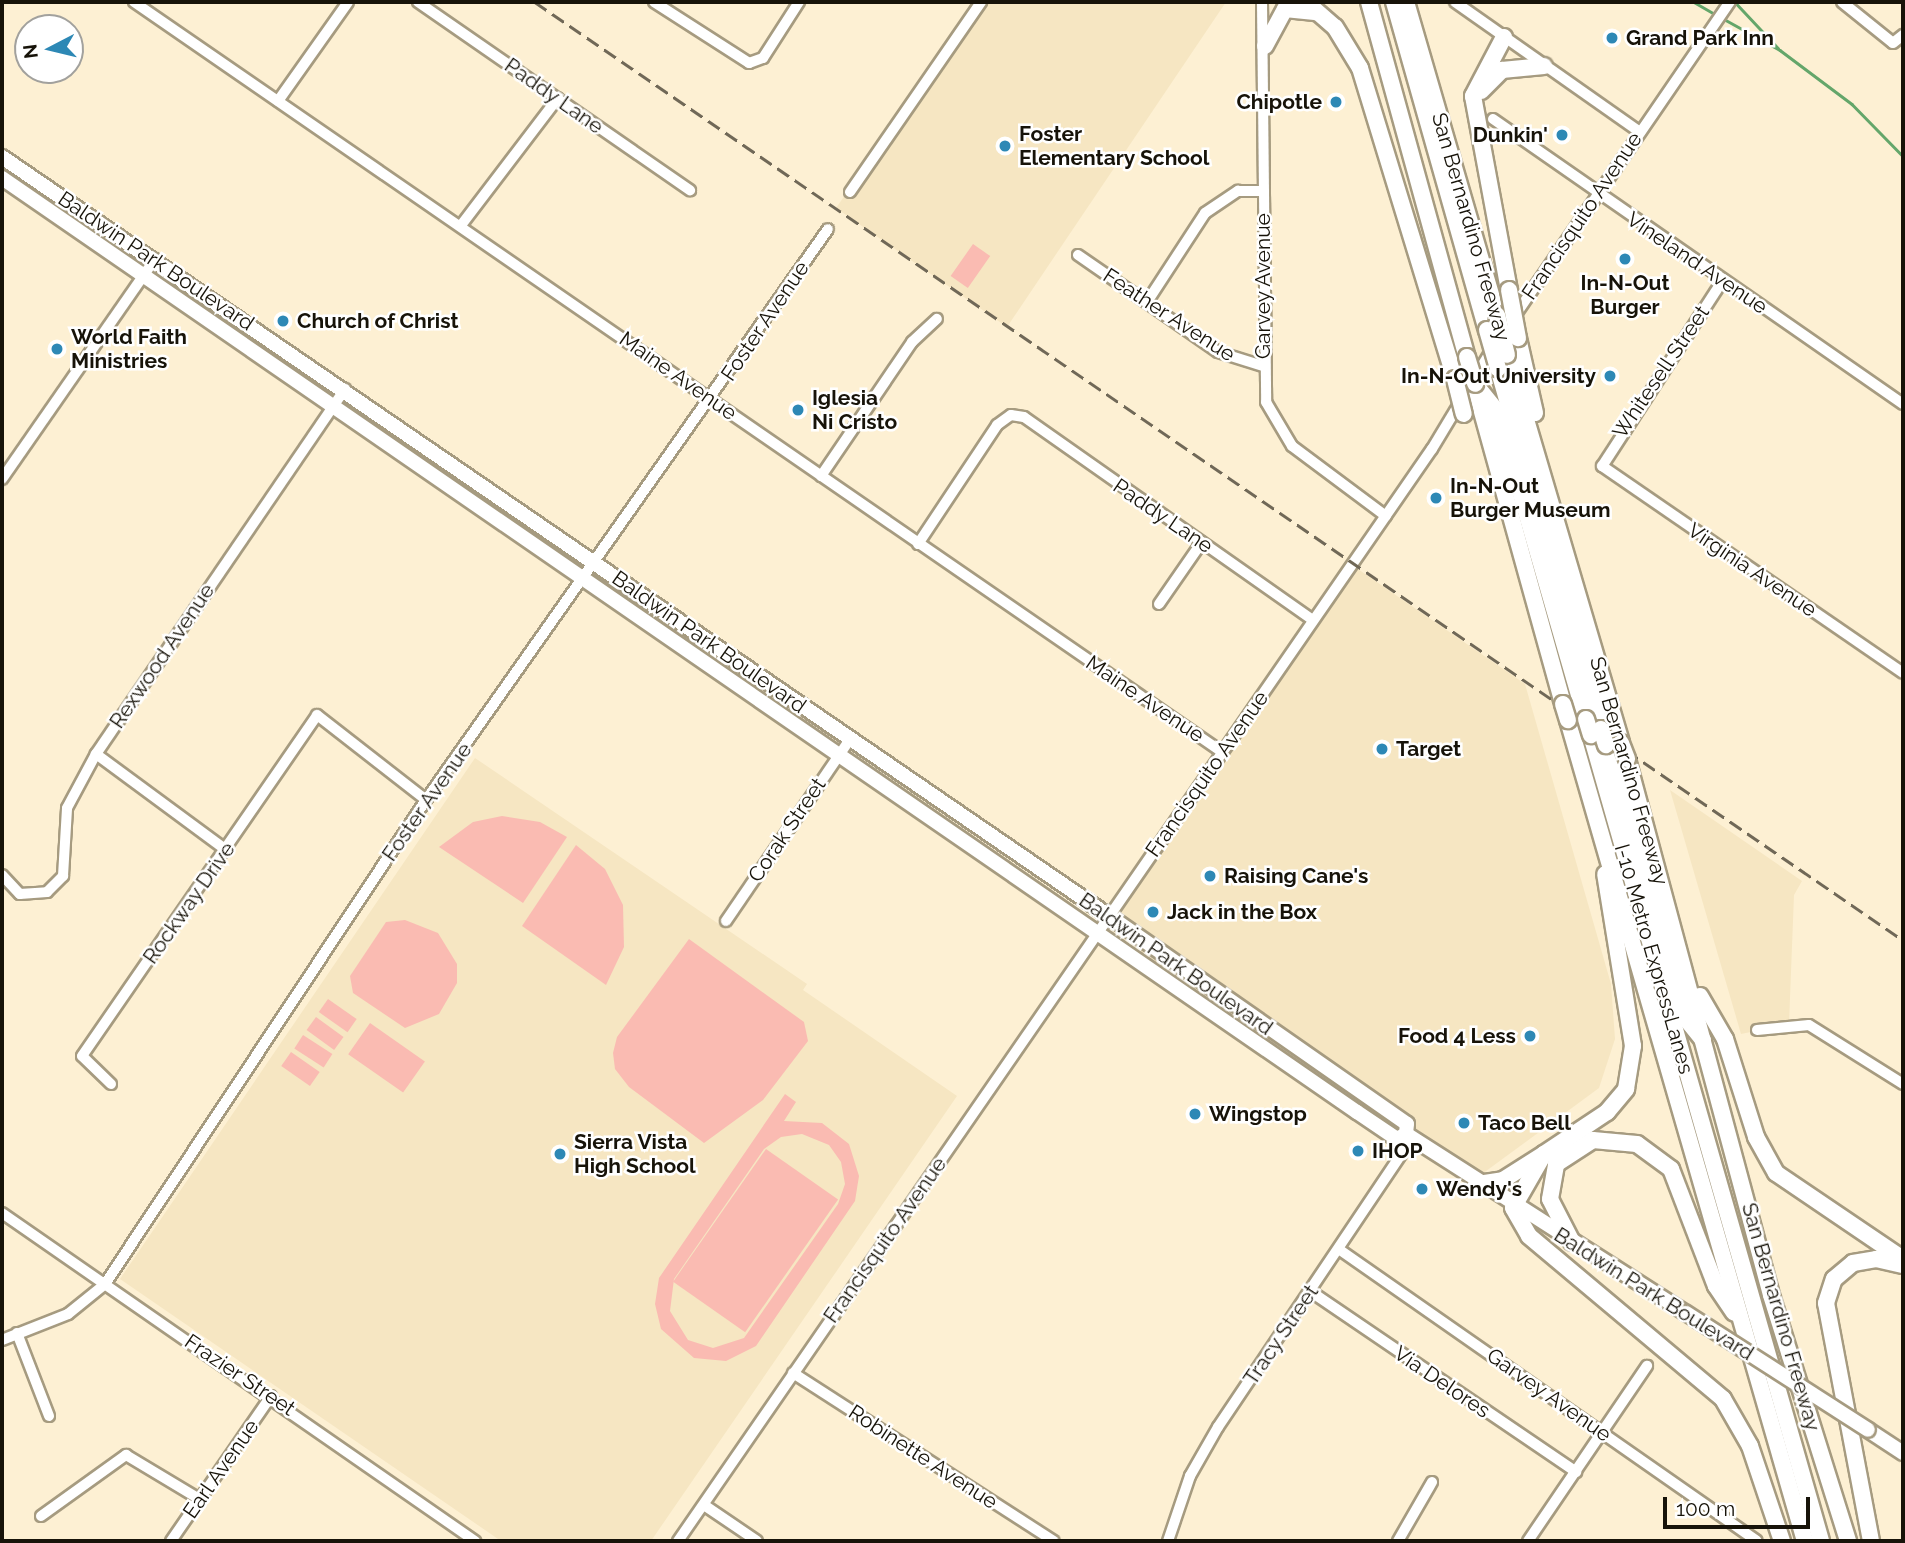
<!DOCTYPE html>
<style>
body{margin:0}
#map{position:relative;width:1905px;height:1543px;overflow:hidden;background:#fdf0d3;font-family:Raleway,sans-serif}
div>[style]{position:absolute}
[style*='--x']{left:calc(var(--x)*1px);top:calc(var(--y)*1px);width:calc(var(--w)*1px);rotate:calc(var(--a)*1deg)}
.built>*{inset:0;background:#f6e6c2}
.green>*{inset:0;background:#fabbb2;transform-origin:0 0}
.stream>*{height:2.5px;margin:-1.25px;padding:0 1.25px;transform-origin:1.25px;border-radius:1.25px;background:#64a66a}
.roads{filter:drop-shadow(2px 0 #a69b80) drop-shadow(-2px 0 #a69b80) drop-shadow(0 2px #a69b80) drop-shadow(0 -2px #a69b80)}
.minor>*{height:10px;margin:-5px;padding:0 5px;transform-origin:5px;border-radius:5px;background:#fff}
.major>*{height:14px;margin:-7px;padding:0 7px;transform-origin:7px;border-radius:7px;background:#fff}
.highway>*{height:16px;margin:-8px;padding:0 8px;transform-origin:8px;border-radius:8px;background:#fff}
.rail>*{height:2.5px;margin-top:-1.25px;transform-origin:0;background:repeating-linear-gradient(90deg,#706857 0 14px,transparent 0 21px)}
.bridges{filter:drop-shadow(2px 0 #a69b80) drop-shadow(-2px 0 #a69b80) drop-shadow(0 2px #a69b80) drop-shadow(0 -2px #a69b80)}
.major-bridge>*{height:14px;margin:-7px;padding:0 7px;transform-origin:7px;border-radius:7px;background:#fff}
.highway-bridge>*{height:16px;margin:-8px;padding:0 8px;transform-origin:8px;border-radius:8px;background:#fff}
.dots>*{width:19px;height:19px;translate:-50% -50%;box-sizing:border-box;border:4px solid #fff;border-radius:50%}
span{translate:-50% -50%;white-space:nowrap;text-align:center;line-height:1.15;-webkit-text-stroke:5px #fff;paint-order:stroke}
.poi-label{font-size:21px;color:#171309;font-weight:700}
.left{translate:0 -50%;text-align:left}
.right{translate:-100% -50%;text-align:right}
.street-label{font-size:21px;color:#171309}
.frame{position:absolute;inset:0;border:4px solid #171309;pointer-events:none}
.north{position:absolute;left:14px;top:14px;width:70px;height:70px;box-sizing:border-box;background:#fff;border:2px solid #a2a19d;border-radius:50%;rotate:263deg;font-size:19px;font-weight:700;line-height:28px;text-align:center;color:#171309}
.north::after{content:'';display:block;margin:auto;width:24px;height:32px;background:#2d88b5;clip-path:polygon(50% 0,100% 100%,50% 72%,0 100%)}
.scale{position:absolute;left:1663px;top:1497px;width:147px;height:32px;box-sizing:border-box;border:4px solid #171309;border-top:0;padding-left:9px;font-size:21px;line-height:24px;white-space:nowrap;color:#171309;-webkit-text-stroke:5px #fff;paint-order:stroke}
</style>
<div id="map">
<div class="built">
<i style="clip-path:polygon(981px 2px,1226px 2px,1007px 327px,836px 208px)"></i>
<i style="clip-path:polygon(1352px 565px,1525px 684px,1611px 984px,1615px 1039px,1599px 1088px,1482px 1174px,1269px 1050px,1099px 930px)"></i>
<i style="clip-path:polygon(475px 758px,807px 984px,803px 990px,957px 1096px,651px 1541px,501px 1541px,120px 1279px)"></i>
<i style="clip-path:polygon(1670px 790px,1802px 881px,1794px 895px,1789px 1024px,1741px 1034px)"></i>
</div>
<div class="green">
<i style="left:973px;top:244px;width:21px;height:39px;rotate:35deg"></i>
<i style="clip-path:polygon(502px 816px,540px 822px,567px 837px,523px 903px,439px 847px,473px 822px)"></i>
<i style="clip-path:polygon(576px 845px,605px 869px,623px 905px,624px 947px,606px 985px,522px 926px)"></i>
<i style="clip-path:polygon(405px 920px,438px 933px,457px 964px,457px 983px,439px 1014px,405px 1028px,353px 993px,350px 976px,386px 922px)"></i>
<i style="clip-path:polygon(689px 939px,804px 1022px,808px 1041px,763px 1100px,704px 1143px,629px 1087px,615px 1069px,613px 1053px,617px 1037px)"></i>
<i style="left:328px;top:999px;width:35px;height:16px;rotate:35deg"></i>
<i style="left:316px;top:1017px;width:34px;height:16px;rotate:36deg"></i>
<i style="left:370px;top:1023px;width:67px;height:38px;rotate:35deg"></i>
<i style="left:303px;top:1035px;width:35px;height:16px;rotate:33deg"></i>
<i style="left:291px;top:1052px;width:35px;height:17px;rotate:35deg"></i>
<i style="clip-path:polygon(evenodd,785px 1094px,796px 1102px,784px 1121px,822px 1123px,849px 1144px,859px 1176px,855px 1201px,756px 1346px,726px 1361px,694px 1358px,661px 1329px,655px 1304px,659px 1278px,785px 1094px,802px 1134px,829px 1145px,841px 1162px,845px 1184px,838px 1204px,744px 1338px,713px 1348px,688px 1340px,670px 1311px,674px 1279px,764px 1149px,781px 1137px,802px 1134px)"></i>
<i style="left:766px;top:1149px;width:88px;height:162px;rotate:35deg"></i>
</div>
<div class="stream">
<i style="--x:1694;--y:2;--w:28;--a:30"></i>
<i style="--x:1735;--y:2;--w:63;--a:46.9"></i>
<i style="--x:1724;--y:19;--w:64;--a:29"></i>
<i style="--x:1780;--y:50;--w:90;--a:36.9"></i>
<i style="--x:1852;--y:104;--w:73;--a:45.6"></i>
</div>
<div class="roads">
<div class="minor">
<i style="--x:134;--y:2;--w:1321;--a:34.58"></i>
<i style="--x:418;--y:2;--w:331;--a:34.7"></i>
<i style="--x:654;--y:2;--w:113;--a:32.7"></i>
<i style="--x:749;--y:63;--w:15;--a:-20"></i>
<i style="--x:763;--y:58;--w:67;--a:-57.3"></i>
<i style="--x:1262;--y:2;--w:400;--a:89.4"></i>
<i style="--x:1266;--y:402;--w:51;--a:59.4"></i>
<i style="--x:1292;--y:446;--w:117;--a:36.7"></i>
<i style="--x:1455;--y:2;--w:226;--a:35.1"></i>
<i style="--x:1842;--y:2;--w:65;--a:38.8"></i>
<i style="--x:1893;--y:43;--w:13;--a:-39"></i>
<i style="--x:278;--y:101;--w:121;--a:-54.7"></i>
<i style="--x:1493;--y:119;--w:499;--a:34.8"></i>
<i style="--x:850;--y:192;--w:231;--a:-55.4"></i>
<i style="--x:462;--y:224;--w:158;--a:-52.7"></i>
<i style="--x:1078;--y:255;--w:170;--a:34.7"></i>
<i style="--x:1218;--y:352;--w:47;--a:17.3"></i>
<i style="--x:1723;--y:280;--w:222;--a:123"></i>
<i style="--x:1602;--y:466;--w:365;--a:34.5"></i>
<i style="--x:1147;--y:302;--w:106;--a:-56.9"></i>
<i style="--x:1205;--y:213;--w:40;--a:-34"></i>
<i style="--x:1238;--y:191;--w:26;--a:0"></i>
<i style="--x:1514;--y:317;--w:382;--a:-55.6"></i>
<i style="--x:821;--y:476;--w:162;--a:-55.8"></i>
<i style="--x:912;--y:342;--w:34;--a:-43"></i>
<i style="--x:2;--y:479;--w:268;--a:-55.2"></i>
<i style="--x:918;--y:544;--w:143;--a:-56.4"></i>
<i style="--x:997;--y:425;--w:17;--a:-36"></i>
<i style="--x:1011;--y:415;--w:13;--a:9"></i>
<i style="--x:1024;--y:417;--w:353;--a:35.1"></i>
<i style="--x:1159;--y:604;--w:75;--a:-55.3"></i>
<i style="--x:96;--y:754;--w:162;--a:36.4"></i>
<i style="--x:2;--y:875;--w:26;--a:47"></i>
<i style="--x:20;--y:894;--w:27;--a:-4"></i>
<i style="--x:47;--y:892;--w:23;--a:-45"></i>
<i style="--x:63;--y:876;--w:68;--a:-86.6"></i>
<i style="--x:67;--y:808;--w:61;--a:-61.8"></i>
<i style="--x:96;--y:754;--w:442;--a:-55.7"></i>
<i style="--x:726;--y:921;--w:218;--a:-55.7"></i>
<i style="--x:1757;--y:1030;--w:52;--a:-5.5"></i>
<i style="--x:1809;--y:1025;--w:111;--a:32.1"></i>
<i style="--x:111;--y:1084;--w:40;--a:-136"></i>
<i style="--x:82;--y:1056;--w:414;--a:-55.4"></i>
<i style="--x:317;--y:715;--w:138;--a:37.9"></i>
<i style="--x:2;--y:1213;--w:576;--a:34.74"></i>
<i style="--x:1340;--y:1250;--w:508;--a:34.91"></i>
<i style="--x:1310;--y:1291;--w:322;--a:34.2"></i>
<i style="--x:17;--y:1333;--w:89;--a:68.9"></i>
<i style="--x:2;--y:1340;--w:71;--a:-21.5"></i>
<i style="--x:68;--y:1314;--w:48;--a:-39"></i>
<i style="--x:105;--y:1284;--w:581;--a:-56.45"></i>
<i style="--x:426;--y:800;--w:698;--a:-54.85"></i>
<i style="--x:793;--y:1373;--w:310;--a:32.8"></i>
<i style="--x:704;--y:1505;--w:64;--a:34.2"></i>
<i style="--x:41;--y:1516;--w:105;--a:-35.7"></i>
<i style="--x:126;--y:1455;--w:87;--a:31"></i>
<i style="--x:171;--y:1541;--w:176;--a:-55.4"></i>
<i style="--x:678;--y:1541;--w:1327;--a:-55.38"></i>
<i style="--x:1432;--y:449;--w:118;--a:-58.9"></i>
<i style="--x:1168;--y:1541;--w:69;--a:-71.3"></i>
<i style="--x:1190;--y:1476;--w:56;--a:-60.3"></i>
<i style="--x:1218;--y:1427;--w:348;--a:-56.1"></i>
<i style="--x:1398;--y:1541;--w:68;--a:-60"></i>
<i style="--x:1528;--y:1541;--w:212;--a:-55.8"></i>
</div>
<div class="major">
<i style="--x:2;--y:157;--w:1342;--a:34.44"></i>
<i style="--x:1109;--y:916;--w:363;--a:34.9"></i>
<i style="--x:1407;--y:1124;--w:10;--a:96"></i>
<i style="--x:2;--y:178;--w:1646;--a:34.58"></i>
<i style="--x:1357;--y:1112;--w:48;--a:34"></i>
<i style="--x:1397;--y:1139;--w:10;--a:-29"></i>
<i style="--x:1406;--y:1134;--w:332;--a:32.6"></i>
<i style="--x:1868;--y:1430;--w:42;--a:33.3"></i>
</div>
<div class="highway">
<i style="--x:1306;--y:2;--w:38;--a:41"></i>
<i style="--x:1335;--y:27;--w:48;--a:58.6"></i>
<i style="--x:1360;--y:68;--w:325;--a:73"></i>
<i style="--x:1369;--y:2;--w:368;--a:74.6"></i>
<i style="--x:1394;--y:2;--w:341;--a:74.2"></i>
<i style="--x:1406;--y:2;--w:326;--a:73.8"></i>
<i style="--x:1504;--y:37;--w:67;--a:117.7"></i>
<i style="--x:1473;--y:96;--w:197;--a:79.5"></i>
<i style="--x:1265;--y:46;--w:42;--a:-61.6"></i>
<i style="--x:1285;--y:9;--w:30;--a:6"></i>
<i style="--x:1481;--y:91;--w:30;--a:-45"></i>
<i style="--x:1502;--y:70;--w:42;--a:-5.4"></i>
<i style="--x:1518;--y:338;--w:77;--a:77.2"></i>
<i style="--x:1507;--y:355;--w:404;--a:73.6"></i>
<i style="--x:1498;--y:368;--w:375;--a:74.1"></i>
<i style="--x:1475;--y:384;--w:35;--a:51"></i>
<i style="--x:1497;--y:411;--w:321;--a:73.9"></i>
<i style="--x:1476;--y:390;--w:326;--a:74.5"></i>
<i style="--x:1568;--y:720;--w:855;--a:73.9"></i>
<i style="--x:1591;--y:735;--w:838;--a:74.07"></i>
<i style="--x:1606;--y:745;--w:285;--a:73.7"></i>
<i style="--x:1686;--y:1019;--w:27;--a:51"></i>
<i style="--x:1627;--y:759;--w:555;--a:74.96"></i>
<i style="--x:1771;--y:1295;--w:258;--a:72.6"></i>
<i style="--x:1700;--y:996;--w:50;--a:59.8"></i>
<i style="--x:1725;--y:1039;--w:103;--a:72.4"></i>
<i style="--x:1756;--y:1137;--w:41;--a:60.9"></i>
<i style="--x:1776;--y:1173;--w:153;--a:34.1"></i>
<i style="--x:1544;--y:1154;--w:62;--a:119.9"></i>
<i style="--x:1513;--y:1208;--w:32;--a:60"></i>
<i style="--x:1529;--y:1236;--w:253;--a:40"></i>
<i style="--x:1723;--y:1399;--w:54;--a:60.1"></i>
<i style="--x:1750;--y:1446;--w:100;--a:71.4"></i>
<i style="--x:1478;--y:1184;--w:25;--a:-9"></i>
<i style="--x:1503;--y:1180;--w:49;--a:-32.4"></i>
<i style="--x:1544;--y:1154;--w:76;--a:-33.7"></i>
<i style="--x:1607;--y:1112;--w:30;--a:-50"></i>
<i style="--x:1626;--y:1089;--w:44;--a:-80.8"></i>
<i style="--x:1633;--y:1046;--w:174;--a:-99.2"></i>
<i style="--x:1572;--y:1242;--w:48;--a:-117.1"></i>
<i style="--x:1550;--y:1199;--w:36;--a:-80"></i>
<i style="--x:1556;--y:1164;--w:44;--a:-33"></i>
<i style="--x:1593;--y:1140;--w:44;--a:5.2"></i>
<i style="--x:1637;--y:1144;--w:42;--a:36.3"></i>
<i style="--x:1671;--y:1169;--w:125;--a:69"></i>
<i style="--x:1716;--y:1286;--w:32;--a:56"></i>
<i style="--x:1871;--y:1541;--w:242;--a:-100.7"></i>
<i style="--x:1826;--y:1303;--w:25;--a:-72"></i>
<i style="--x:1834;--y:1279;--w:25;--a:-40"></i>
<i style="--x:1853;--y:1263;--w:23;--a:-10"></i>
<i style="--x:1876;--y:1259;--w:27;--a:13"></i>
</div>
</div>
<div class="rail">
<i style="--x:535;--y:2;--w:1659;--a:34.44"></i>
</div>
<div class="bridges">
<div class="major-bridge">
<i style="--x:1686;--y:1313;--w:216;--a:32.7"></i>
</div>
<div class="highway-bridge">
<i style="--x:1509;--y:290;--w:49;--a:79.4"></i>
<i style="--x:1497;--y:315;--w:41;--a:76"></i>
<i style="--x:1487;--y:330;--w:40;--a:74"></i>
<i style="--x:1467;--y:357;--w:28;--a:73"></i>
<i style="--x:1455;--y:379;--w:36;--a:76"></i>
<i style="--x:1563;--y:704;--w:17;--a:73"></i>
<i style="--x:1586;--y:719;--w:17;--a:73"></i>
<i style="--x:1601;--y:729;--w:17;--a:73"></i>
<i style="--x:1621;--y:743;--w:17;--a:69"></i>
</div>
</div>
<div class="dots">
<i style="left:1612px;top:38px;background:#2d88b5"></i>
<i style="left:1336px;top:102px;background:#2d88b5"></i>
<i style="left:1562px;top:135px;background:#2d88b5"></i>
<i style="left:1005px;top:146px;background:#2d88b5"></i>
<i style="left:1625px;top:259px;background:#2d88b5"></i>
<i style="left:283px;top:321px;background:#2d88b5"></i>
<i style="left:57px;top:349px;background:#2d88b5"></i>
<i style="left:1610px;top:376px;background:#2d88b5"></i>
<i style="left:798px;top:410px;background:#2d88b5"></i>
<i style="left:1436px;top:498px;background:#2d88b5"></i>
<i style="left:1382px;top:749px;background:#2d88b5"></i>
<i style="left:1210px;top:876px;background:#2d88b5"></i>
<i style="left:1153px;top:912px;background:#2d88b5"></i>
<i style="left:1530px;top:1036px;background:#2d88b5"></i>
<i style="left:1195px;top:1114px;background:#2d88b5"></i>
<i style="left:1464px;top:1123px;background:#2d88b5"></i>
<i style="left:1358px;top:1151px;background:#2d88b5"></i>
<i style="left:560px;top:1154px;background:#2d88b5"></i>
<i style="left:1422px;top:1189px;background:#2d88b5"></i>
</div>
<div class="poi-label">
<span class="left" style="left:1626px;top:38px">Grand Park Inn</span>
<span class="right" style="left:1322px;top:102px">Chipotle</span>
<span class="left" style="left:1019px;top:146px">Foster<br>Elementary School</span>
<span class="right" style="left:1548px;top:135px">Dunkin'</span>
<span style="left:1625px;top:295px">In-N-Out<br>Burger</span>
<span class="left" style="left:297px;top:321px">Church of Christ</span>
<span class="left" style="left:71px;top:349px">World Faith<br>Ministries</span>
<span class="right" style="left:1596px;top:376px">In-N-Out University</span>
<span class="left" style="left:812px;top:410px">Iglesia<br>Ni Cristo</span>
<span class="left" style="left:1450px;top:498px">In-N-Out<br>Burger Museum</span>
<span class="left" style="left:1396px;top:749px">Target</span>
<span class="left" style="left:1224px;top:876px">Raising Cane's</span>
<span class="left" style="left:1167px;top:912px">Jack in the Box</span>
<span class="right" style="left:1516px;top:1036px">Food 4 Less</span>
<span class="left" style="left:1209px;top:1114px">Wingstop</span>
<span class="left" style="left:1478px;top:1123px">Taco Bell</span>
<span class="left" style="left:574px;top:1154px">Sierra Vista<br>High School</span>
<span class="left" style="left:1372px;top:1151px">IHOP</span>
<span class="left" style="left:1436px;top:1189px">Wendy's</span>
</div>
<div class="street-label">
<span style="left:554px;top:96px;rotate:35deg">Paddy Lane</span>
<span style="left:1582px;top:216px;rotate:-56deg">Francisquito Avenue</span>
<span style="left:1471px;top:227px;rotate:74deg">San Bernardino Freeway</span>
<span style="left:156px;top:261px;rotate:34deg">Baldwin Park Boulevard</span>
<span style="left:1697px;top:263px;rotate:34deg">Vineland Avenue</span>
<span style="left:1263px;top:286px;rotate:-90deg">Garvey Avenue</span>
<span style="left:1169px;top:315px;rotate:33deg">Feather Avenue</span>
<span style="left:765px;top:321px;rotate:-56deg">Foster Avenue</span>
<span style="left:1661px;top:372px;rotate:-56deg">Whitesell Street</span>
<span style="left:678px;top:376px;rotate:35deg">Maine Avenue</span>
<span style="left:1163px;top:516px;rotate:34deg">Paddy Lane</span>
<span style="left:1752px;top:570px;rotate:34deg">Virginia Avenue</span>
<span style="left:709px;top:642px;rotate:35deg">Baldwin Park Boulevard</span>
<span style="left:162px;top:656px;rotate:-56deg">Rexwood Avenue</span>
<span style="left:1145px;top:699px;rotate:34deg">Maine Avenue</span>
<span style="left:1629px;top:771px;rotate:74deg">San Bernardino Freeway</span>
<span style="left:1207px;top:774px;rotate:-55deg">Francisquito Avenue</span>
<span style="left:427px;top:802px;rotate:-55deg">Foster Avenue</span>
<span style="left:787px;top:830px;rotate:-56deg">Corak Street</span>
<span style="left:189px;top:903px;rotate:-55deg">Rockway Drive</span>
<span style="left:1654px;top:959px;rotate:74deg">I-10 Metro ExpressLanes</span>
<span style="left:1176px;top:964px;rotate:35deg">Baldwin Park Boulevard</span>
<span style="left:885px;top:1240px;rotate:-55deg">Francisquito Avenue</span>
<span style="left:1654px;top:1294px;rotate:32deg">Baldwin Park Boulevard</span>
<span style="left:1781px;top:1317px;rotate:74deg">San Bernardino Freeway</span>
<span style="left:1281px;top:1335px;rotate:-56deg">Tracy Street</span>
<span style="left:240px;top:1375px;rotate:34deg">Frazier Street</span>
<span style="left:1442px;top:1382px;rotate:34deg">Via Delores</span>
<span style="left:1549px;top:1395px;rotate:35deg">Garvey Avenue</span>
<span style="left:923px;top:1457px;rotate:33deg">Robinette Avenue</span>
<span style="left:221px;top:1469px;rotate:-55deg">Earl Avenue</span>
</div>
<div class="frame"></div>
<div class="north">N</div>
<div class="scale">100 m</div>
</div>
